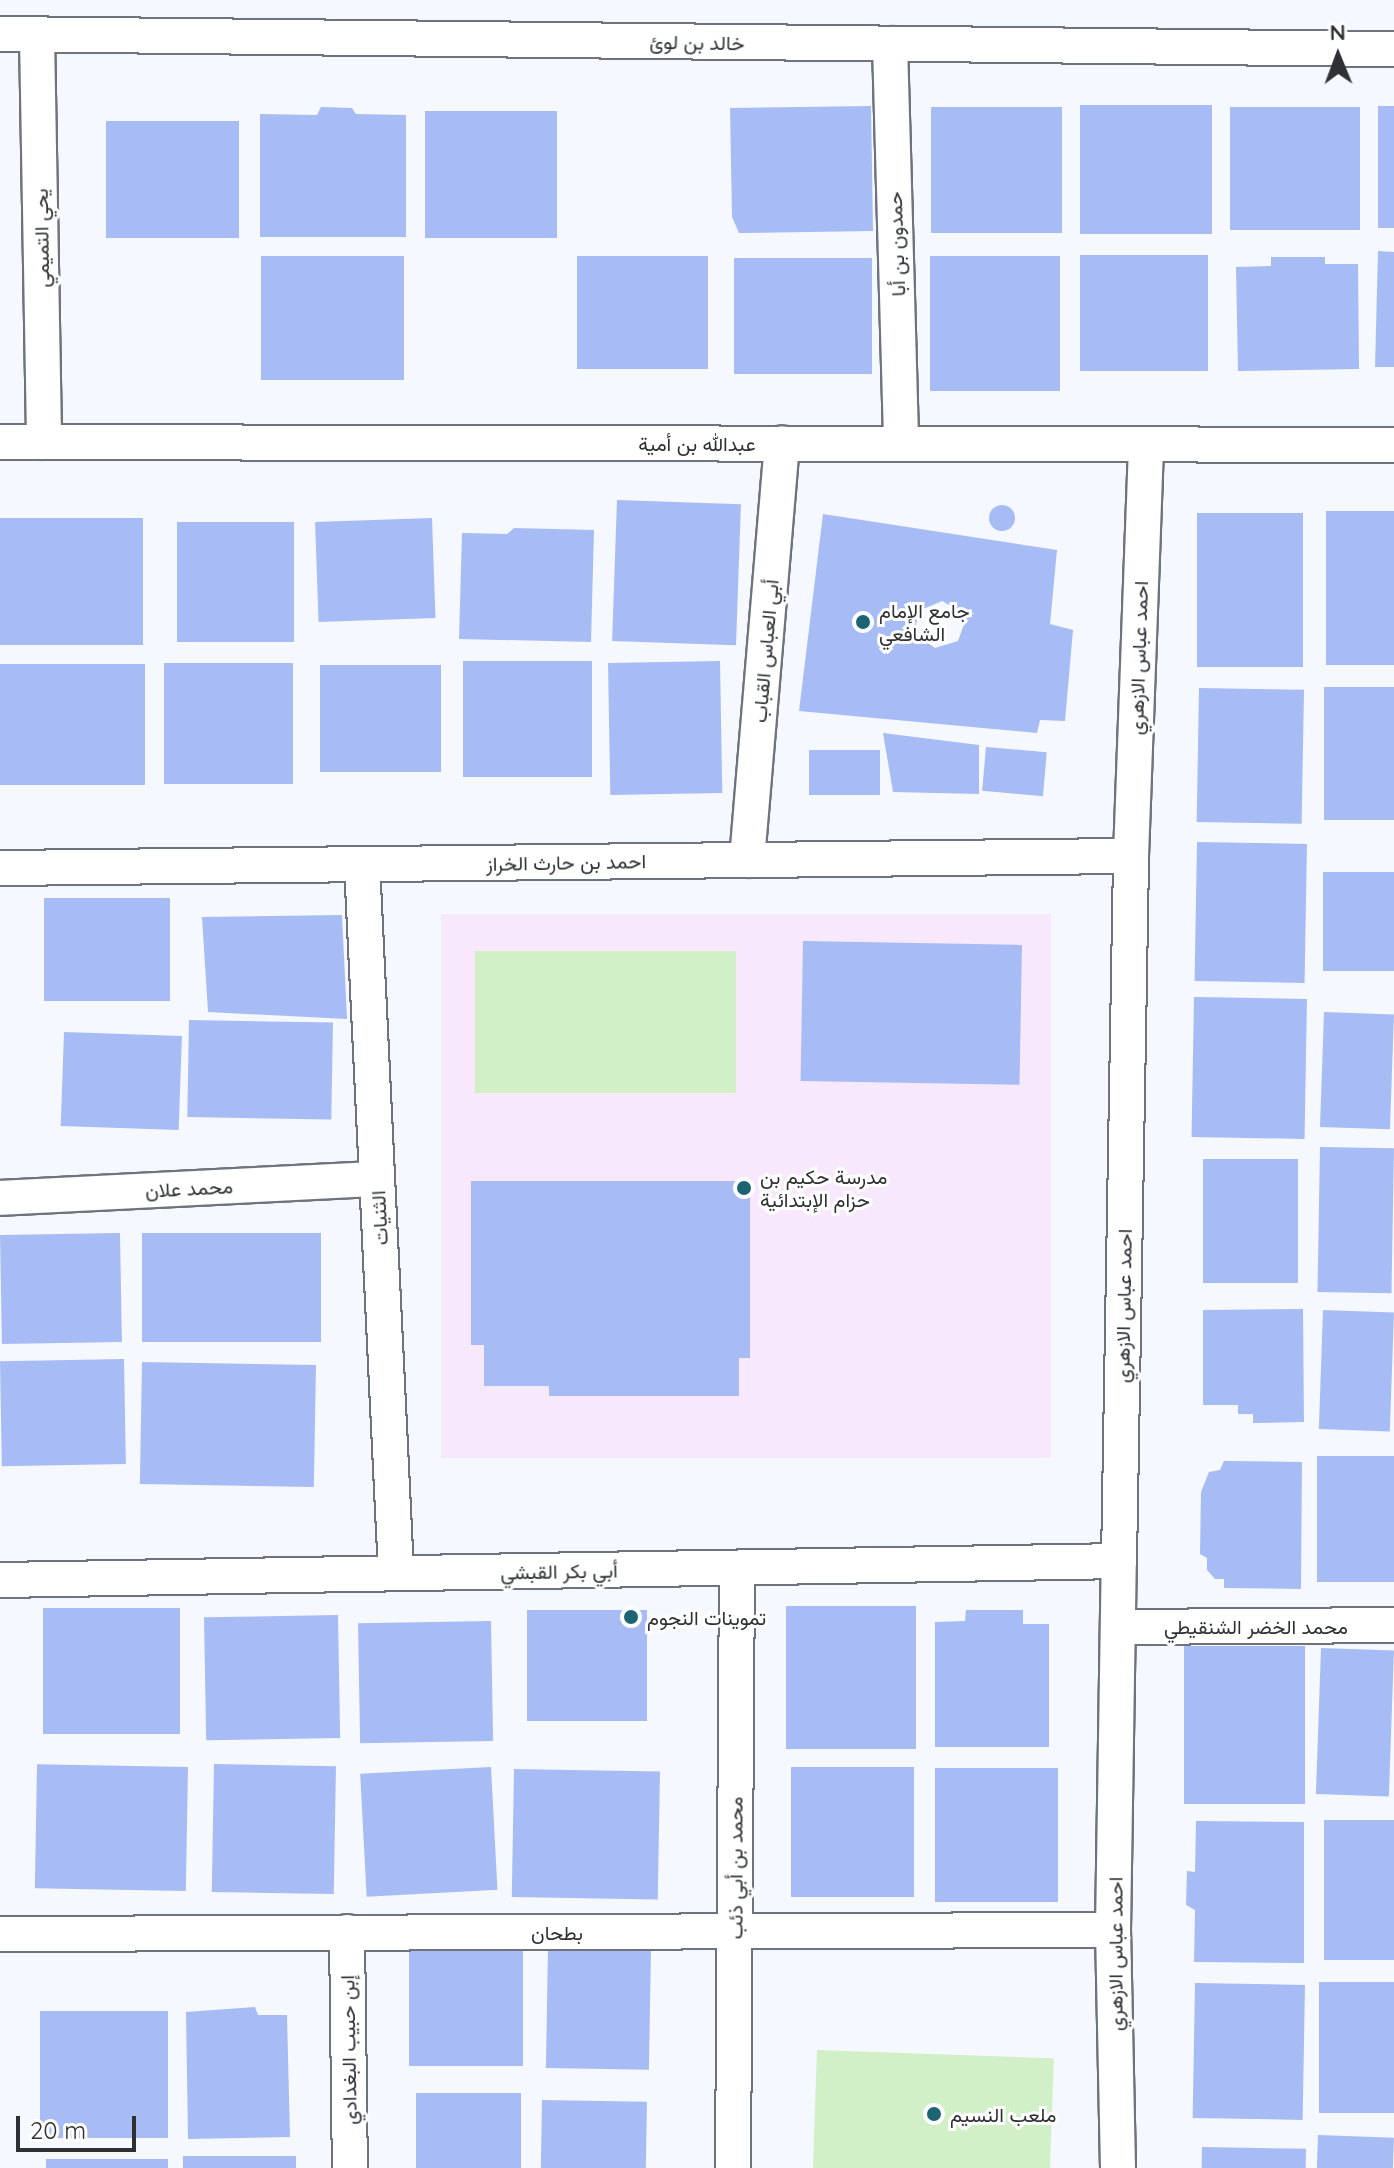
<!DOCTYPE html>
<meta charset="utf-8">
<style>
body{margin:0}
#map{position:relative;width:1394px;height:2168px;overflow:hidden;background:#f5f8ff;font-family:Quicksand,Vazirmatn,sans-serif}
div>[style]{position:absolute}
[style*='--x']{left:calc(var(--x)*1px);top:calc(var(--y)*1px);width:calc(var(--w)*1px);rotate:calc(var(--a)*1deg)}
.education>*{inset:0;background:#f8e8fb;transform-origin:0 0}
.green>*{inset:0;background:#d2f0c7;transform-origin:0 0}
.building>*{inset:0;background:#a7bcf5;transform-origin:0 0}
.round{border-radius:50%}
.roads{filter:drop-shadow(2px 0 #6f737d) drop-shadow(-2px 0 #6f737d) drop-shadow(0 2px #6f737d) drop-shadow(0 -2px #6f737d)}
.minor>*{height:34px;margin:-17px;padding:0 17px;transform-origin:17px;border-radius:17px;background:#fff}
.dots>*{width:22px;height:22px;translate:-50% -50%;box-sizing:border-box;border:4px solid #fff;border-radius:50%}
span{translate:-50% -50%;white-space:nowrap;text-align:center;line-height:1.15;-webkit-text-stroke:6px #fff;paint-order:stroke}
.street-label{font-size:20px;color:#2e3034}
.poi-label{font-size:20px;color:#2e3034}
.left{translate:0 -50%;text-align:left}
.north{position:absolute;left:1298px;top:16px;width:80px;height:80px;-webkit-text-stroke:6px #fff;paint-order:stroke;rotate:359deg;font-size:22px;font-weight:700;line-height:32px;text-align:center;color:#2e3034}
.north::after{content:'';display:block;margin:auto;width:28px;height:36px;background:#2e3034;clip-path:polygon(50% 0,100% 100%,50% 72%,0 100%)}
.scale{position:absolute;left:16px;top:2116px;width:120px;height:36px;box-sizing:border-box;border:4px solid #2e3034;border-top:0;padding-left:10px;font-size:24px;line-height:28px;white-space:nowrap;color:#2e3034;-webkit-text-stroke:6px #fff;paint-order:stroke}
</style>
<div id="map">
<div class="education">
<i style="left:441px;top:914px;width:610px;height:544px"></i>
</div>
<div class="green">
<i style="left:475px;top:951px;width:261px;height:142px"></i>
<i style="left:817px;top:2050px;width:237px;height:118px;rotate:2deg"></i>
</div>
<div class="building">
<i style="left:1080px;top:105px;width:132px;height:129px"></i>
<i style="clip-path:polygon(871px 106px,873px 231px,739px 233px,732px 217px,730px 108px)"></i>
<i style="left:1378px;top:106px;width:16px;height:122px"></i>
<i style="clip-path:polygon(321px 107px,352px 108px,356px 114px,406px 115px,406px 237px,260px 237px,260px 114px,317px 115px)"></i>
<i style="left:931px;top:107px;width:131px;height:126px"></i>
<i style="left:1230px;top:107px;width:130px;height:123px"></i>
<i style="left:425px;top:111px;width:132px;height:127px"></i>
<i style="left:106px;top:121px;width:133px;height:117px"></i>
<i style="clip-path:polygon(1378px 251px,1394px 252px,1394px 367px,1375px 367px)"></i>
<i style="left:1080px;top:255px;width:128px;height:116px"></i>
<i style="left:404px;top:256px;width:124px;height:143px;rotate:90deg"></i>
<i style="left:708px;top:256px;width:113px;height:131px;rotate:90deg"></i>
<i style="left:930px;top:256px;width:130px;height:135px"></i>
<i style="clip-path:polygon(1271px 257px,1325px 257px,1325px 264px,1358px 264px,1359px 369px,1238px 371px,1236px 267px,1271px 266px)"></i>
<i style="left:734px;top:258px;width:138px;height:116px"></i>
<i style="left:617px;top:500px;width:124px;height:141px;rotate:2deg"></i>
<i class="round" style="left:989px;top:505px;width:26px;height:26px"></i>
<i style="left:1326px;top:511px;width:68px;height:154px"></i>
<i style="left:1303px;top:513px;width:154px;height:106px;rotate:90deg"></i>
<i style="clip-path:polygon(evenodd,823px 514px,1057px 550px,1050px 624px,1073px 630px,1065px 721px,1040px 720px,1037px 733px,799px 711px,823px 514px,942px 601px,961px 612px,963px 627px,958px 641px,935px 648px,922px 639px,916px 624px,921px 610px,942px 601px)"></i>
<i style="left:143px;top:518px;width:127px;height:143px;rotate:90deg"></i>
<i style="left:432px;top:518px;width:100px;height:117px;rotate:88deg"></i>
<i style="left:177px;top:522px;width:117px;height:120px"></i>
<i style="clip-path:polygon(514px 528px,594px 530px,591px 642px,459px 639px,462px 533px,507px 534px)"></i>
<i style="left:592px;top:661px;width:116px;height:129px;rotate:90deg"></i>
<i style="left:720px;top:661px;width:132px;height:112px;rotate:89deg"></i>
<i style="left:164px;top:663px;width:129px;height:121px"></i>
<i style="left:0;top:664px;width:145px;height:121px"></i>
<i style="left:320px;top:665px;width:121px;height:107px"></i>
<i style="left:1324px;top:687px;width:70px;height:133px"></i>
<i style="left:1199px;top:688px;width:105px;height:134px;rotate:1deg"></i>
<i style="clip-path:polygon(883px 733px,979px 745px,979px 794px,893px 792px)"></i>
<i style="left:986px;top:747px;width:61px;height:44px;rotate:5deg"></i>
<i style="left:809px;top:750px;width:71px;height:45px"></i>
<i style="left:1197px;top:842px;width:110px;height:139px;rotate:1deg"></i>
<i style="left:1394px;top:872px;width:99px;height:71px;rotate:90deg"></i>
<i style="left:44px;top:898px;width:126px;height:103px"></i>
<i style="clip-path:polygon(342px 915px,347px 1019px,208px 1012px,202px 917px)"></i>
<i style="left:803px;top:941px;width:219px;height:140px;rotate:1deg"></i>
<i style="left:1194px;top:997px;width:113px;height:140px;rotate:1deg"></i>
<i style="left:1324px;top:1012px;width:70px;height:115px;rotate:2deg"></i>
<i style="left:189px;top:1020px;width:144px;height:97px;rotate:1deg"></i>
<i style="left:64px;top:1032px;width:118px;height:94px;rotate:2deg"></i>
<i style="left:1320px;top:1147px;width:74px;height:145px;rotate:1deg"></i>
<i style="left:1298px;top:1159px;width:124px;height:95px;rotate:90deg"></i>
<i style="clip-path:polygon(471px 1181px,750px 1181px,750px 1358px,739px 1358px,739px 1396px,549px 1396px,549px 1386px,484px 1386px,484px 1345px,471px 1345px)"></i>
<i style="left:120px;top:1233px;width:109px;height:120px;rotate:89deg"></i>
<i style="left:142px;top:1233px;width:179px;height:109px"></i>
<i style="clip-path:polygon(1303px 1309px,1304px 1422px,1253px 1423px,1253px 1414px,1238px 1414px,1238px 1405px,1203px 1405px,1203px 1310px)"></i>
<i style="left:1323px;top:1310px;width:71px;height:119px;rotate:2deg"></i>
<i style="left:124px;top:1359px;width:105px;height:124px;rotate:89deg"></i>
<i style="left:142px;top:1362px;width:174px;height:122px;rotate:1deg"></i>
<i style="left:1317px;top:1456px;width:77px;height:126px"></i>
<i style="clip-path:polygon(1224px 1461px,1302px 1462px,1301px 1589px,1224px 1588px,1224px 1579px,1215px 1579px,1207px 1570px,1207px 1558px,1200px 1554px,1201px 1492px,1209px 1472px,1220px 1470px)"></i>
<i style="left:786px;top:1606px;width:130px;height:143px"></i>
<i style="left:43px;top:1608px;width:137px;height:126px"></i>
<i style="left:527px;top:1610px;width:120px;height:111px"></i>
<i style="clip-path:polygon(966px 1610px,1023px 1610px,1023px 1624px,1049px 1624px,1049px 1747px,935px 1747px,935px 1622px,965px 1621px)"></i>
<i style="left:338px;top:1615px;width:123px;height:134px;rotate:89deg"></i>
<i style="left:491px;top:1621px;width:120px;height:133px;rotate:89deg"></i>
<i style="left:1305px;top:1646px;width:158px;height:121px;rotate:90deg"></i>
<i style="left:1321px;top:1648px;width:73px;height:146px;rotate:2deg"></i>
<i style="left:214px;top:1764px;width:122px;height:128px;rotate:1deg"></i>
<i style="left:188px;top:1767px;width:124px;height:151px;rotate:91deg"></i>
<i style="left:491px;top:1767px;width:123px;height:131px;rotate:87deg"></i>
<i style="left:914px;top:1767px;width:130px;height:123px;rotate:90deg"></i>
<i style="left:935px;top:1768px;width:123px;height:134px"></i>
<i style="left:514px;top:1769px;width:146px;height:128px;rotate:1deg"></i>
<i style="left:1324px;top:1820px;width:70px;height:140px"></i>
<i style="clip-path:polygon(1196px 1821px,1304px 1822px,1304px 1963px,1194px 1962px,1195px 1910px,1186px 1905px,1187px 1871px,1195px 1872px)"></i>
<i style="left:548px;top:1948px;width:103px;height:120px;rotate:1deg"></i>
<i style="left:409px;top:1950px;width:114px;height:116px"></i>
<i style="left:1394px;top:1982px;width:131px;height:75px;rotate:90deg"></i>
<i style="left:1195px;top:1983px;width:110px;height:135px;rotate:1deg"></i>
<i style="clip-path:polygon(255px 2007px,258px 2015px,287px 2015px,290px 2137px,188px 2139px,186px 2012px)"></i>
<i style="left:168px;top:2011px;width:127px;height:128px;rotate:90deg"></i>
<i style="left:416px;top:2093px;width:105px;height:75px"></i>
<i style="left:542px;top:2100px;width:105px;height:68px;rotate:1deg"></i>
<i style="left:1318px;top:2135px;width:76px;height:33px;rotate:2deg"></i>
<i style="left:1202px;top:2147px;width:104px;height:21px;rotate:1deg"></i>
<i style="left:183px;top:2156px;width:113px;height:12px"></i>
<i style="left:46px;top:2159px;width:122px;height:9px"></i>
</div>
<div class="roads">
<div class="minor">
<i style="--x:0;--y:34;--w:1394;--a:0.62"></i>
<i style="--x:37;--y:35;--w:407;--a:89"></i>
<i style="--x:890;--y:44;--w:400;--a:88.4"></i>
<i style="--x:0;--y:442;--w:1394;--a:0.12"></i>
<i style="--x:747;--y:860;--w:418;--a:-85.2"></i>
<i style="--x:362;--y:864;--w:710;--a:87.25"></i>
<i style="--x:0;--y:868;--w:1131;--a:-0.61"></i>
<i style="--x:0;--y:1198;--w:377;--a:-2.9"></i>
<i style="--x:0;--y:1580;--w:1119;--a:-0.97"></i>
<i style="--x:1119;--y:1627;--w:275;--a:-0.4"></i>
<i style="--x:347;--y:1932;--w:236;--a:89.3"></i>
<i style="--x:0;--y:1934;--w:1113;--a:-0.21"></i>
<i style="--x:733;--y:2168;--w:600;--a:-89.62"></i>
<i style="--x:1118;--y:2168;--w:238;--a:-91.2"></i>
<i style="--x:1113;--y:1930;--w:369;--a:-89.1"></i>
<i style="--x:1119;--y:1561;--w:705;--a:-89.02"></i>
<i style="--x:1131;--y:856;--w:412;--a:-87.9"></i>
</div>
</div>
<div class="dots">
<i style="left:863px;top:622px;background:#1d6473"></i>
<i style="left:744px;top:1188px;background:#1d6473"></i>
<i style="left:631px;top:1617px;background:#1d6473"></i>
<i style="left:934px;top:2114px;background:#1d6473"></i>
</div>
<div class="street-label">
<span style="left:697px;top:42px;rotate:1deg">خالد بن لوئ</span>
<span style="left:41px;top:238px;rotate:-91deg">يحي التميمي</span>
<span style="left:896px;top:244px;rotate:-92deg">حمدون بن أبا</span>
<span style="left:697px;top:443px">عبدالله بن أمية</span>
<span style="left:765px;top:651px;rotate:-85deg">أبي العباس القباب</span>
<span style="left:1138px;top:658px;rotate:-88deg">احمد عباس الازهري</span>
<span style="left:566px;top:862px;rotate:-1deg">احمد بن حارث الخراز</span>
<span style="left:189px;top:1188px;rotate:-3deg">محمد علان</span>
<span style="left:379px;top:1218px;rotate:-93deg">الثنيات</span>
<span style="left:1123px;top:1306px;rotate:-89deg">احمد عباس الازهري</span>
<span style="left:559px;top:1571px;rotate:-1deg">أبي بكر القبشي</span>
<span style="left:1256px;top:1626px">محمد الخضر الشنقيطي</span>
<span style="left:735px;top:1868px;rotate:-90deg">محمد بن أبي ذئب</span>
<span style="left:557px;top:1932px">بطحان</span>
<span style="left:1115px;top:1954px;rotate:-90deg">احمد عباس الازهري</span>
<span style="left:348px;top:2050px;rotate:-91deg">إبن حبيب البغدادي</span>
</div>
<div class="poi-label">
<span class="left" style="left:879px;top:622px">جامع الإمام<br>الشافعي</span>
<span class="left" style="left:760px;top:1188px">مدرسة حكيم بن<br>حزام الإبتدائية</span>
<span class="left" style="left:647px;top:1617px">تموينات النجوم</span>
<span class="left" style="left:950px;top:2114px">ملعب النسيم</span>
</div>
<div class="north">N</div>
<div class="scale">20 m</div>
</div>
